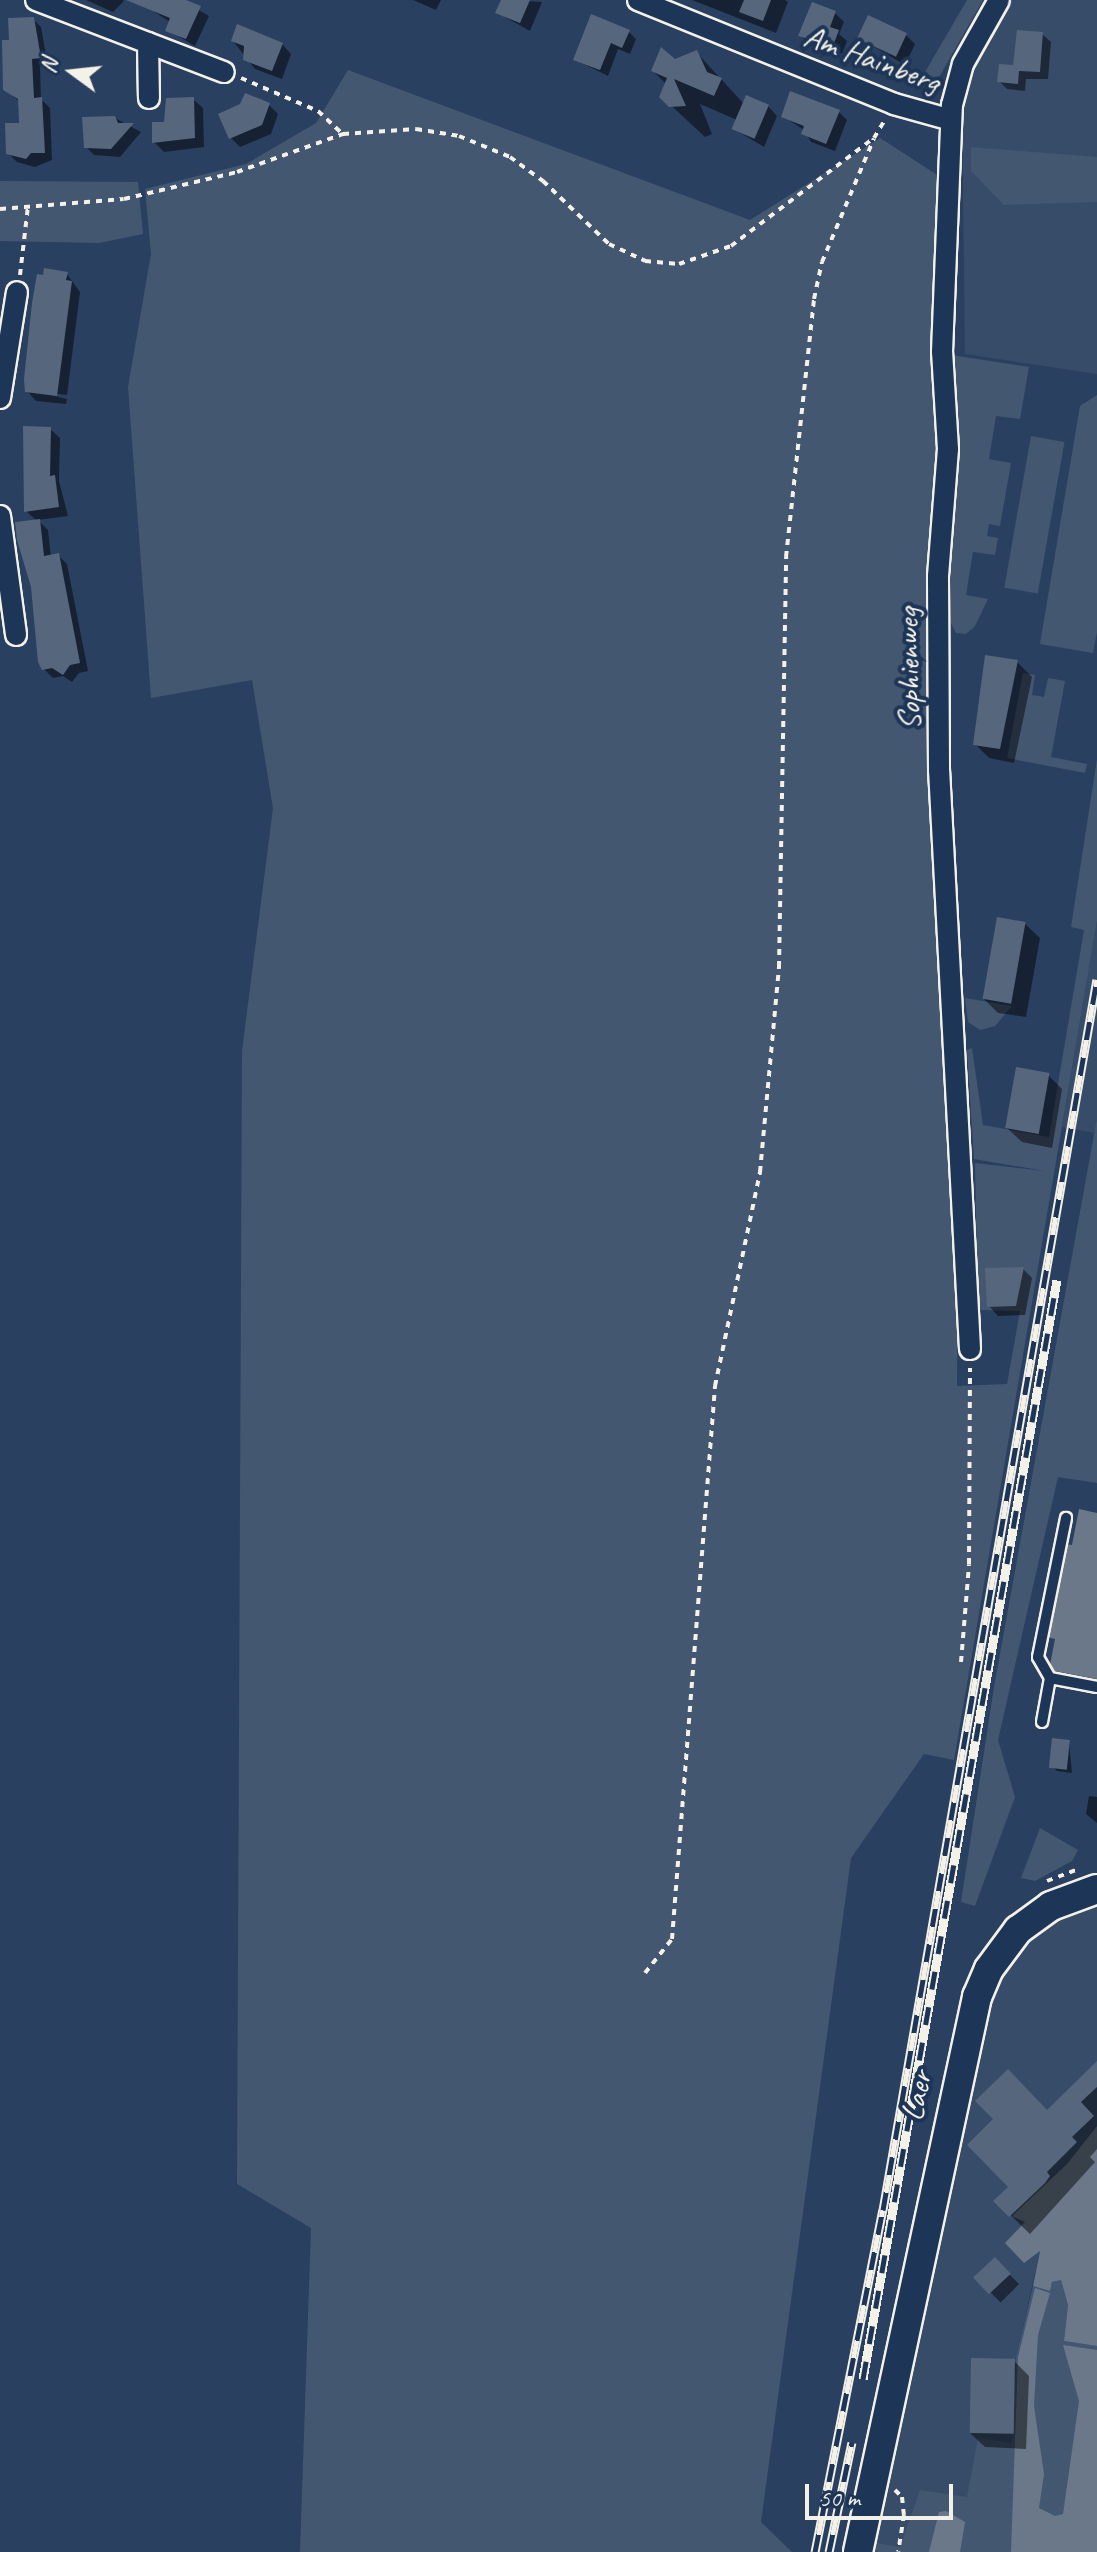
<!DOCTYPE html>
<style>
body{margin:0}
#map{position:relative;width:1097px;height:2552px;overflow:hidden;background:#2a4060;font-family:Caveat,sans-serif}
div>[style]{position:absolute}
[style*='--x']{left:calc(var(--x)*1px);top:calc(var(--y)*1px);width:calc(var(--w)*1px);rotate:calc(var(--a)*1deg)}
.built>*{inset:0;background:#374c69}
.green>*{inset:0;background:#445771;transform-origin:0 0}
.water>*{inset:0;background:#6a788a}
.shadow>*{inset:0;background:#0007;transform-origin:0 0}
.building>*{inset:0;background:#56677d;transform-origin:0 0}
.path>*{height:4px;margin-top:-2px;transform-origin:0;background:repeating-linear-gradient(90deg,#f4f1e8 0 6px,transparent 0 12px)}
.roads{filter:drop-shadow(2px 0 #f4f1e8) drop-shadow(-2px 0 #f4f1e8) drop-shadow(0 2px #f4f1e8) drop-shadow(0 -2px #f4f1e8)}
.lane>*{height:10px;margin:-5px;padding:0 5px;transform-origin:5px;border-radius:5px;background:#1d3557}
.street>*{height:20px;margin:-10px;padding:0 10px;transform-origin:10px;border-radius:10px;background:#1d3557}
.secondary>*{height:28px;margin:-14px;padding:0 14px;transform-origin:14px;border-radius:14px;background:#1d3557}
.rail>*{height:9px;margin-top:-4.5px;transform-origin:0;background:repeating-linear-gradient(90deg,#1d3557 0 18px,#f4f1e8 0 36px);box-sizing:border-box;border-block:2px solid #f4f1e8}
span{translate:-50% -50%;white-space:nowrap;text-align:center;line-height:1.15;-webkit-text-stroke:8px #1d3557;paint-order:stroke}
.street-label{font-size:32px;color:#f4f1e8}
.north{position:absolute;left:32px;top:32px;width:80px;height:80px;-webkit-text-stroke:6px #1d3557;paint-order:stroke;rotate:285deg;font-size:22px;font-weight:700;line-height:32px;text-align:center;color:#f4f1e8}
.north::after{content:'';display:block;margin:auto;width:28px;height:36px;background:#f4f1e8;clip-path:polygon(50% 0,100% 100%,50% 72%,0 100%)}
.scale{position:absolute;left:805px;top:2484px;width:148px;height:36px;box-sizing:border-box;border:4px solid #f4f1e8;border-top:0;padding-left:10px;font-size:24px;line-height:28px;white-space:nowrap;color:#f4f1e8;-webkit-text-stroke:6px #1d3557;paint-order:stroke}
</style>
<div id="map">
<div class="built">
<i style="clip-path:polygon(1012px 0,1097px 0,1097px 374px,965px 354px,962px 105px,971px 67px)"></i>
<i style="clip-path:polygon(1097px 921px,1097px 1118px,1095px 1133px,1062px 1127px)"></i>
<i style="clip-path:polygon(1097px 1902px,1097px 2126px,1067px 2164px,1013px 2216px,1026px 2221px,1040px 2250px,1016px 2357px,1012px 2443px,967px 2497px,900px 2547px,872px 2542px,980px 2018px,1007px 1961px,1036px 1929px)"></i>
</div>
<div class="green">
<i style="clip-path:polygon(967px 0,983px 0,934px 86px,921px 79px)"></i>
<i style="clip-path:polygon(348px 70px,750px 220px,880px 138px,942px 178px,936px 370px,958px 1212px,957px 1386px,1007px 1384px,1020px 1311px,978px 1310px,975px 1163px,1045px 1171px,974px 1159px,967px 1050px,972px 1048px,983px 1125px,1049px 1137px,1084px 930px,1071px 927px,1097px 759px,1097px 921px,954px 1760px,924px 1754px,851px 1858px,761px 2522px,792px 2552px,300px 2552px,311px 2228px,237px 2184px,242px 1051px,273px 808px,252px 680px,151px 698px,128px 387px,151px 254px,145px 189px,246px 164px,316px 123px)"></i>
<i style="clip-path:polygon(971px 147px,1097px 157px,1097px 202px,1004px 205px,971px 171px)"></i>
<i style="clip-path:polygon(0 181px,138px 182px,143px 234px,99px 243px,0 241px)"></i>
<i style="clip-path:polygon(951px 355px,1029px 367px,1020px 419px,996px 416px,989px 459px,1011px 463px,1000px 526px,989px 524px,987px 536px,998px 538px,995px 555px,973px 552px,966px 595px,988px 599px,975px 626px,966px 634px,956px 633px,945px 612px,958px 418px)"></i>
<i style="clip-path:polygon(1097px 395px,1097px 632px,1093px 653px,1040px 644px,1080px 406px)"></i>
<i style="left:1031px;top:436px;width:34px;height:154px;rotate:10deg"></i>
<i style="clip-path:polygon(1023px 673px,1035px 675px,1032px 695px,1044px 697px,1048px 678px,1065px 681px,1051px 757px,1087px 764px,1085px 773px,1007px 758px)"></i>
<i style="clip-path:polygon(965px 998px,1012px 1006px,995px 1026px,980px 1030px,968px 1022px)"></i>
<i style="clip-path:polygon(1097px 1118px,1097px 1483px,1058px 1477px,998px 1740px,1015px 1797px,975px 1906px,961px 1902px,994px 1687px)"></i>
<i style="clip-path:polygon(1040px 1828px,1078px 1850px,1072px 1861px,1035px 1881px,1021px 1878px)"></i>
<i style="clip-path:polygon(1061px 2280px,1068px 2305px,1064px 2341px,1097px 2346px,1097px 2552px,868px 2552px,872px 2542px,900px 2547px,920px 2490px,967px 2497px,978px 2438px,1012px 2443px,1016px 2357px,1033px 2286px,1050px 2291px,1052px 2282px)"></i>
</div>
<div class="water">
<i style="clip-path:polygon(1079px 1509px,1097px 1513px,1097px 1679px,1049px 1670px,1055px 1639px,1047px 1637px,1065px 1544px,1072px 1545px)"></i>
<i style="clip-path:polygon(1097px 2126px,1097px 2346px,1064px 2341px,1068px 2305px,1061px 2280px,1052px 2282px,1050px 2291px,1033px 2286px,1040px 2251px,1024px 2263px,1005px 2243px,1025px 2222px,1012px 2216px,1067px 2164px)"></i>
<i style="clip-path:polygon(1035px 2288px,1050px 2293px,1038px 2335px,1034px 2406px,1044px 2474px,1039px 2508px,1055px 2516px,1063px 2514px,1079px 2401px,1063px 2345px,1097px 2350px,1097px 2552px,1011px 2552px,1018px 2357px)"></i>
<i style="clip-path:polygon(946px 2511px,965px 2522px,960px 2552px,929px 2552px,939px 2512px)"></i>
</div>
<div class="shadow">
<i style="clip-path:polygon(86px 0,123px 0,124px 1px,113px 12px)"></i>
<i style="clip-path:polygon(154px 0,181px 0,209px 16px,195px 46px,168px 30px,170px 22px,150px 9px)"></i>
<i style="clip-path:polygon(413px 0,441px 0,436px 10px)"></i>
<i style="clip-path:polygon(503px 0,542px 2px,530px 31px,498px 13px)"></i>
<i style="clip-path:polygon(692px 0,785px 0,788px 2px,776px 33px)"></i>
<i style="clip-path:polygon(835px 13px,844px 22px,839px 34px,847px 41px,842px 54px,809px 44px,800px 35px)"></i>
<i style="clip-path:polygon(33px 19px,41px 27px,48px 66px,40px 66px,41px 99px,50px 108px,52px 160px,35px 167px,17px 162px,8px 153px,21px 124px,20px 102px,5px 89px,11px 42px)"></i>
<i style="clip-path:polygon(629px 32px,636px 39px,630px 54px,618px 49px,608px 76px,576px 60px)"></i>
<i style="clip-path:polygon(1042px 34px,1051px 42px,1048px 79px,1026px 79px,1025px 91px,1007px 89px,999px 81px)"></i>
<i style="clip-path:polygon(906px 35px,915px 44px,905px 65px,859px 38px)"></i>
<i style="clip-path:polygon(233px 41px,282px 44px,291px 54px,282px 79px,255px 69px)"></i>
<i style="clip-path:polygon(696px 52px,744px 104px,768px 106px,777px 116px,764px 147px,734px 129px,737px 120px,700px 104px,712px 134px,705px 137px,662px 97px,666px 84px,653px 71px)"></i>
<i style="clip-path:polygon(193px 99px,203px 108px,204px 147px,164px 152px,154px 142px,165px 123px)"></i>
<i style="clip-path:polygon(269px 105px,278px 114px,271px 134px,240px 147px,231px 138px)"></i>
<i style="clip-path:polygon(839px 112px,847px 120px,835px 151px,811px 142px,804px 130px,783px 116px)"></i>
<i style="clip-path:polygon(115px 118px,141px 132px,120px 157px,94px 155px,86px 147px)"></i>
<i style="clip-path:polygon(67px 274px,80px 292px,67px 395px,34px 391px,67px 399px,66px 404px,36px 401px,27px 391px)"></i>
<i style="clip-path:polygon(50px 429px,60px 438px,59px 481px,68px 516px,38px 520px,48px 530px,51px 557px,58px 555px,67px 564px,88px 671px,79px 673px,72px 682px,63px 676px,53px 678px,44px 669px,37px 521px,26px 511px)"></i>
<i style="clip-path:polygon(1017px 662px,1032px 677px,1014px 763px,989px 758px,975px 744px)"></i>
<i style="clip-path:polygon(1025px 924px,1040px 938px,1026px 1017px,998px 1013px,984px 999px)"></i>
<i style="clip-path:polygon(1048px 1075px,1062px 1089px,1052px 1148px,1022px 1142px,1007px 1128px)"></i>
<i style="clip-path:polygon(1023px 1269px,1032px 1278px,1025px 1315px,998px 1316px,989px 1306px)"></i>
<i style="clip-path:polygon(1069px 1742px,1072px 1773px,1057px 1771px,1053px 1767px)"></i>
<i style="clip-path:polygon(1089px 1796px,1097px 1797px,1097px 1823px,1086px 1814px)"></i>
<i style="clip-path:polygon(1097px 2078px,1097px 2149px,1090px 2157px,1095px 2162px,1030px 2234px,996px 2201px,1010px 2187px,1047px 2112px)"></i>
<i style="left:995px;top:2260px;width:34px;height:26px;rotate:45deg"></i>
<i style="clip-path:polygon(1014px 2361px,1029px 2376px,1026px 2449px,985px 2447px,970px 2433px)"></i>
</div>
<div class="building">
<i style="clip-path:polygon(126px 0,186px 0,201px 6px,186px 39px,165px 31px,170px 18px)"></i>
<i style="clip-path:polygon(501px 0,530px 0,520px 23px,495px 13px)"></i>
<i style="clip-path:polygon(744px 0,771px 0,763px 21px,739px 12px)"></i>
<i style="clip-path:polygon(812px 2px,836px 11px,830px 27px,839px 30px,833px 46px,798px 36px)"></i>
<i style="clip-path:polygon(591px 14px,630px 30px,622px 48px,611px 43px,600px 70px,573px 60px)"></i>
<i style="left:868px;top:15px;width:43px;height:26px;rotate:25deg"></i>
<i style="clip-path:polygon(34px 17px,41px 58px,32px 59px,34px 98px,42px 97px,45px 153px,31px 153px,26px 159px,6px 154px,5px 123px,19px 123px,18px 99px,3px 90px,2px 40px,9px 40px,8px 18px)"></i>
<i style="clip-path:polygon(237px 24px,283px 43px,272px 71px,243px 60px,244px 46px,231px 41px)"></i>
<i style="clip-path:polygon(1017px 30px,1043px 32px,1040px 72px,1019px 71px,1018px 84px,997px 82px,999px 64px,1013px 65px)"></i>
<i style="clip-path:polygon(661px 47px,675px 59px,697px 50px,707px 72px,722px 78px,714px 96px,674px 79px,686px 106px,669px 107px,659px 97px,667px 78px,651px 71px)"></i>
<i style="clip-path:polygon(790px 91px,840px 110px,826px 144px,801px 134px,804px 126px,781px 117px)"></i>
<i style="clip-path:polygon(245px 93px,270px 103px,262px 125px,229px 139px,218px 114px,240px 104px)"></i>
<i style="left:746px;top:95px;width:25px;height:37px;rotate:23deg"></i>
<i style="clip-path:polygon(194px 97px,195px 138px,152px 143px,152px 122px,164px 122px,166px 98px)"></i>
<i style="clip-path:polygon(115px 116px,118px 123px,134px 123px,111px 149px,84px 148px,82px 117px)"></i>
<i style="clip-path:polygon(44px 268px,68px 272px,66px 280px,72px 281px,57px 396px,25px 392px,24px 379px,32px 303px,37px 274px,43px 275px)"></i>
<i style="clip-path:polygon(23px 426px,51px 427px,50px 476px,55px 475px,59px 507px,24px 512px)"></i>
<i style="clip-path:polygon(40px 519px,44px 556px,59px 553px,80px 663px,70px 665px,63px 675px,52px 668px,42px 670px,38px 662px,31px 587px,17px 540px,15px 522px)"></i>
<i style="clip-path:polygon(985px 655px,1018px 660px,1000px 749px,973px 745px)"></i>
<i style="left:997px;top:917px;width:29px;height:83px;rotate:10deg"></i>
<i style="left:1016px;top:1067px;width:34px;height:62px;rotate:10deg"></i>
<i style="clip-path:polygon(1024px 1267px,1016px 1306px,987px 1307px,985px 1268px)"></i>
<i style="left:1052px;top:1738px;width:18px;height:30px;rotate:6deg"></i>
<i style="clip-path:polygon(1097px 2061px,1097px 2087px,1081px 2102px,1094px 2116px,1072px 2137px,1077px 2142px,1047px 2172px,1050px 2176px,1045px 2183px,1009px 2217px,993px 2201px,1008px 2187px,967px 2145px,993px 2119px,975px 2101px,1008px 2069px,1047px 2110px)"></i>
<i style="left:995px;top:2257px;width:23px;height:30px;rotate:47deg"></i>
<i style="left:971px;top:2358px;width:44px;height:75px;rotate:1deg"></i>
</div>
<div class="path">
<i style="--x:241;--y:78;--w:84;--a:23.2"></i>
<i style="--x:318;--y:111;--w:34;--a:43"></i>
<i style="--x:0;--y:209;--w:124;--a:-4.6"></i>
<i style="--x:124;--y:199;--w:116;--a:-13.4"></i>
<i style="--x:237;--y:172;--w:113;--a:-19.7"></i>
<i style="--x:343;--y:134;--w:73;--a:-3.9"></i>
<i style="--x:416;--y:129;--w:44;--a:9.2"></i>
<i style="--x:459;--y:136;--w:55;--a:22.4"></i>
<i style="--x:510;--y:157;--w:41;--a:36"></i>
<i style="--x:543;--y:181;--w:91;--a:43.7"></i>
<i style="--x:609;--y:244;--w:40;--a:25"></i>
<i style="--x:645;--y:261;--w:34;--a:5"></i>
<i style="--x:679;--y:264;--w:55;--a:-19.1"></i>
<i style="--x:731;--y:246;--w:179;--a:-37.1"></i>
<i style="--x:874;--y:138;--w:21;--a:-59"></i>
<i style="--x:20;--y:275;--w:69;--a:-83.4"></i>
<i style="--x:961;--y:1662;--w:98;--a:-85.3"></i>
<i style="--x:969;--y:1564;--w:196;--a:-89.7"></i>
<i style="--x:1047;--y:1881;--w:34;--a:-21"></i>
<i style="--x:645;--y:1973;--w:43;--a:-51.5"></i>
<i style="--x:672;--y:1939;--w:555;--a:-85.55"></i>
<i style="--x:715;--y:1386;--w:219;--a:-78.1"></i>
<i style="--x:760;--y:1172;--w:206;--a:-84.7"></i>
<i style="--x:779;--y:967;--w:410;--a:-89"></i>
<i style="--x:786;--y:557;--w:260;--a:-83.8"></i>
<i style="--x:814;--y:299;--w:38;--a:-78"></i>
<i style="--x:822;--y:262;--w:134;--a:-67.2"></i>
<i style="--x:895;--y:2490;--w:10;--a:45"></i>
<i style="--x:902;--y:2497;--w:18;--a:84"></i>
<i style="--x:904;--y:2515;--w:37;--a:99"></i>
</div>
<div class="roads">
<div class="lane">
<i style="--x:1050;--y:1678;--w:24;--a:-120"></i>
<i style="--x:1038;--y:1657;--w:142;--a:-78.6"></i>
<i style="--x:1042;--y:1722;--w:45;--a:-79.7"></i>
<i style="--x:1050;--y:1678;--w:48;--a:10.8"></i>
</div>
<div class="street">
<i style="--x:36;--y:0;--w:201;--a:21"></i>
<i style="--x:638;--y:0;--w:276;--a:22.1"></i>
<i style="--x:894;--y:104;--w:59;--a:15.7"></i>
<i style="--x:148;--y:43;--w:55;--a:89"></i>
<i style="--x:0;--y:398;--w:107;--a:-80.9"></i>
<i style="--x:0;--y:516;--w:120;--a:82.3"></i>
<i style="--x:970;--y:1349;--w:580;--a:-93.06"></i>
<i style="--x:939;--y:770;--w:194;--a:-90.3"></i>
<i style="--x:938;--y:576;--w:127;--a:-85.5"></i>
<i style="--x:948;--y:449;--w:97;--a:-93.5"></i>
<i style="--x:942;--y:352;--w:247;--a:-87.7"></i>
<i style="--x:952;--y:105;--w:42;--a:-75"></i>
<i style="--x:963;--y:64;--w:73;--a:-60.6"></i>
</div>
<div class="secondary">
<i style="--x:858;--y:2552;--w:568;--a:-77.9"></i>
<i style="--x:977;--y:1997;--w:30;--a:-67"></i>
<i style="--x:989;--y:1969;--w:49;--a:-53.4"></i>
<i style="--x:1018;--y:1930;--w:41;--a:-36"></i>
<i style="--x:1051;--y:1906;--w:49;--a:-20.3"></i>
</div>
</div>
<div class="rail">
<i style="--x:863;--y:2379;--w:1116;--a:-79.99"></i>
<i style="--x:815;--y:2552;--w:349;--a:-78.8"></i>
<i style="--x:883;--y:2210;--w:1249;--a:-80.14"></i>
<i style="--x:829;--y:2552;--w:112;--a:-78.2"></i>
</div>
<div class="street-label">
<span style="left:872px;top:59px;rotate:20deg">Am Hainberg</span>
<span style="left:909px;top:669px;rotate:-91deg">Sophienweg</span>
<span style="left:917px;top:2096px;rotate:-78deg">Laer</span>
</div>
<div class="north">N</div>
<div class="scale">50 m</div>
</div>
